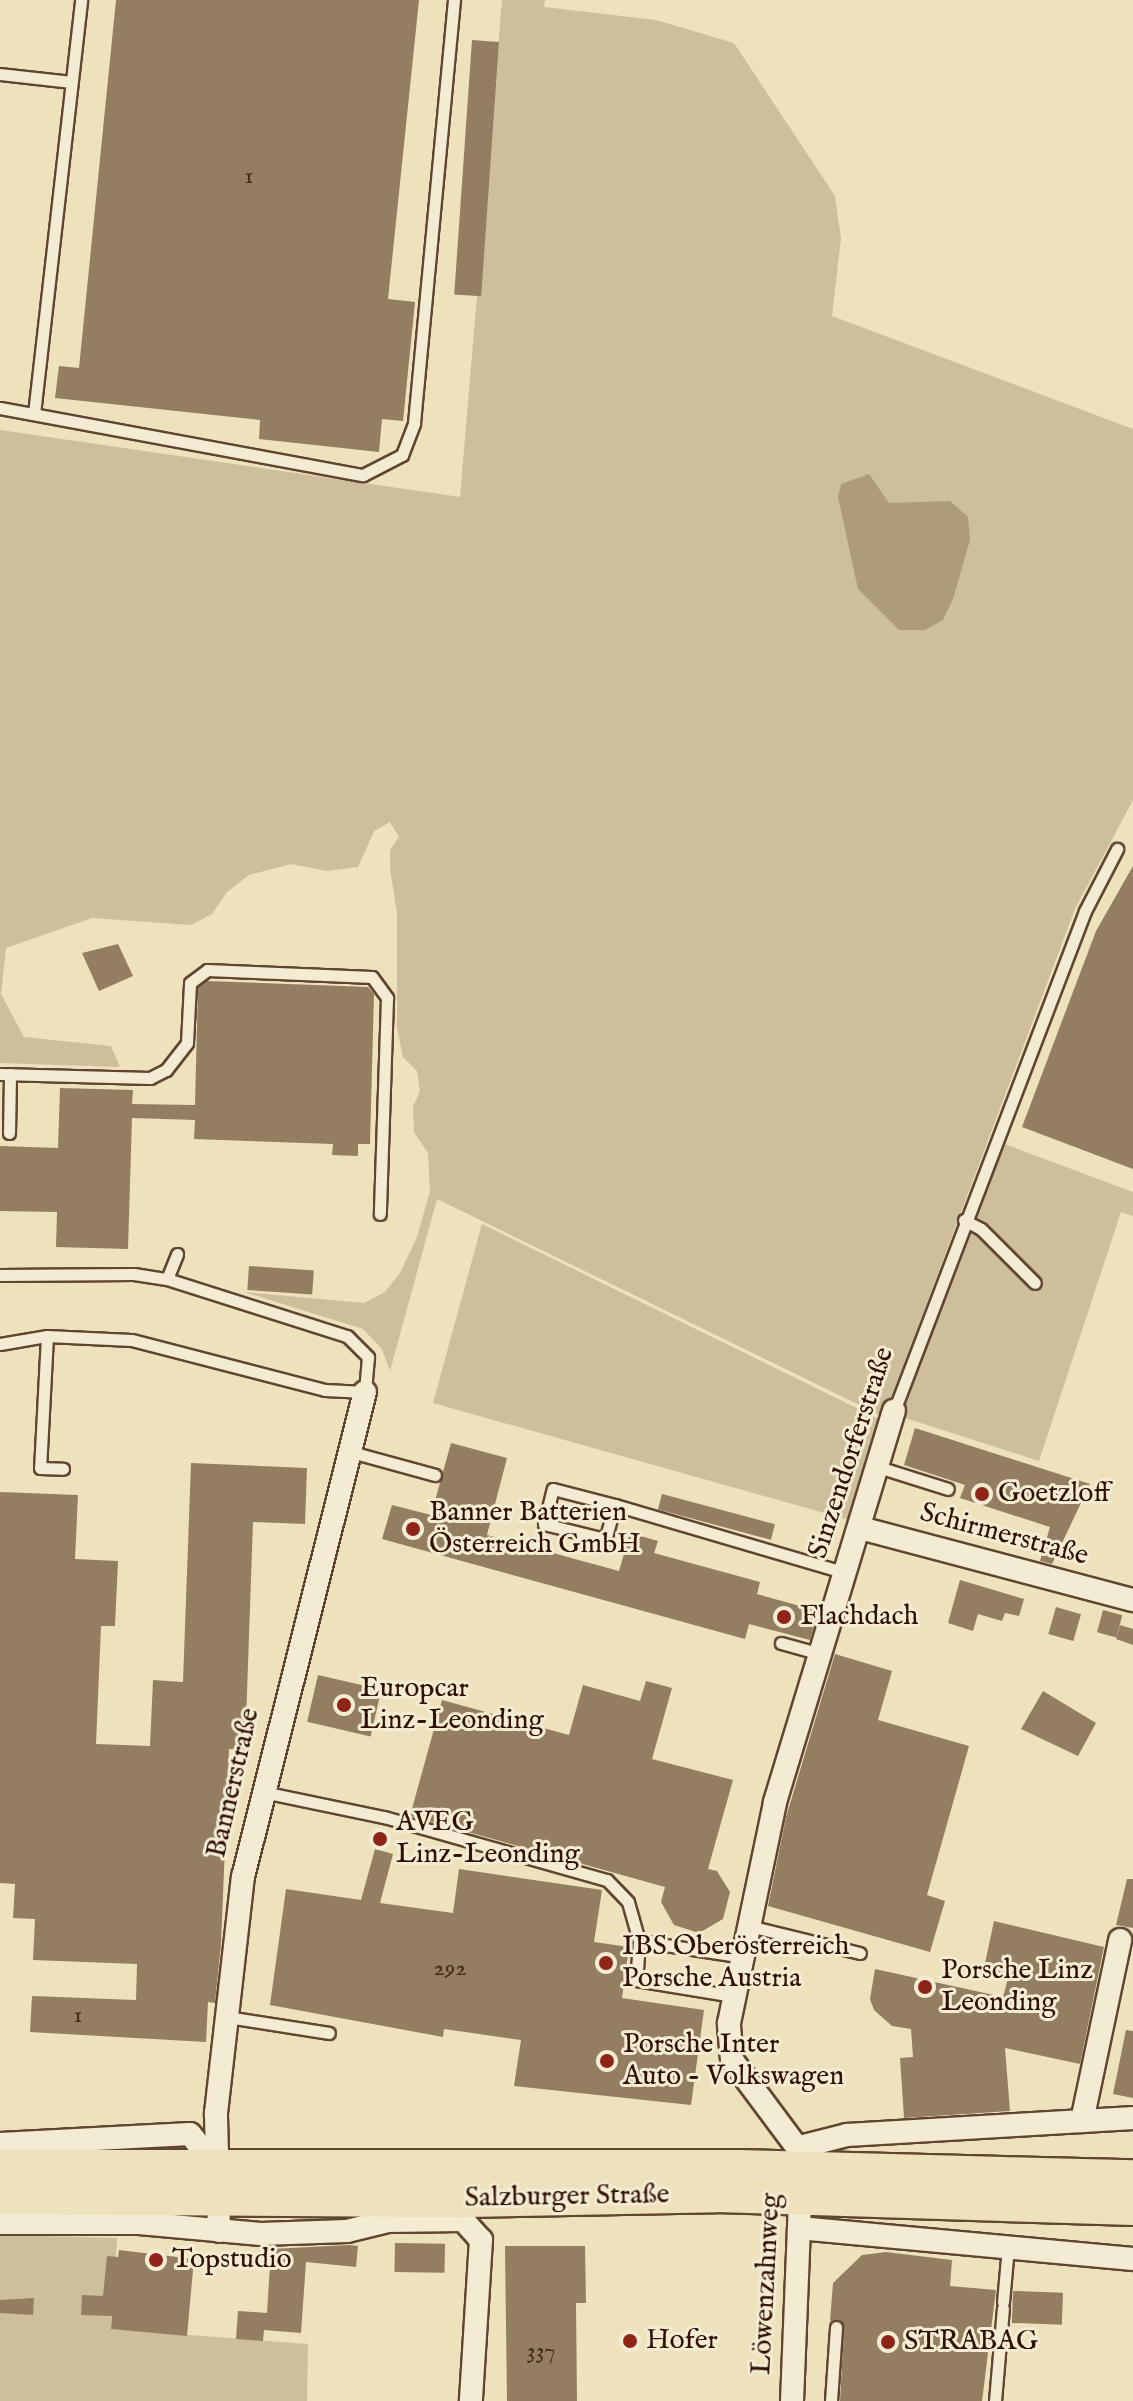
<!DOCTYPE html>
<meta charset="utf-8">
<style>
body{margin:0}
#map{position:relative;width:1133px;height:2401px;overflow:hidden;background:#ede2bc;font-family:"IM FELL English",serif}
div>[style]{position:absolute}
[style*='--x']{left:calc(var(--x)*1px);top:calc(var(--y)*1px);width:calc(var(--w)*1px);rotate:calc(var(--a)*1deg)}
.green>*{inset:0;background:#cdbe9c}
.water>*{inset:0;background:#ad9b7c}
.building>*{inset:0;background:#937e62;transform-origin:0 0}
.roads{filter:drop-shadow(2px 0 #604530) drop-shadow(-2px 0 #604530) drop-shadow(0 2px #604530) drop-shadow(0 -2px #604530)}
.service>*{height:11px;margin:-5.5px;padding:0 5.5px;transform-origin:5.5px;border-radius:5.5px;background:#f3ecd3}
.minor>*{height:22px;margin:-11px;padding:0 11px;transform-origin:11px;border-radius:11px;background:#f3ecd3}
.primary>*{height:34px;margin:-17px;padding:0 17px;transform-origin:17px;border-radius:17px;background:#ede2bc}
.dots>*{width:22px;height:22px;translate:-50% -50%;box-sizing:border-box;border:4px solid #f3ecd3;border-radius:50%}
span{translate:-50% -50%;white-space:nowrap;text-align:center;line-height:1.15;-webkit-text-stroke:6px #f3ecd3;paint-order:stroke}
.number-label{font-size:24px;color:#4a2c19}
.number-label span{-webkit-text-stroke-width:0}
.street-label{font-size:28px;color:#311101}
.poi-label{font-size:28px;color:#311101}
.left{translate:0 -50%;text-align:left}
</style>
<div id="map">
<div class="green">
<i style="clip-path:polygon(502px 0,545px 0,544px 7px,656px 20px,734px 43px,835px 196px,841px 238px,832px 316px,1133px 429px,1133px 800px,1075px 909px,884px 1417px,437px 1199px,390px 1371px,382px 1349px,363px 1329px,244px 1292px,364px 1303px,385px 1292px,400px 1273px,417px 1237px,430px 1191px,428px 1153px,414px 1132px,413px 1107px,420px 1091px,417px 1071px,403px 1057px,397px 1028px,397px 913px,390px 869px,390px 850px,399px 837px,390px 822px,374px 831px,358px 867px,327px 871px,291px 864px,249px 875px,227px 892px,212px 914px,191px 925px,92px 918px,6px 948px,1px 994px,24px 1037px,111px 1046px,120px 1067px,0 1063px,0 430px,460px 497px)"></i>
<i style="clip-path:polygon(1005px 1144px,1133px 1192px,1133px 1216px,1121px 1212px,1039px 1461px,899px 1416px,973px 1211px)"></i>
<i style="clip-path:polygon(482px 1224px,883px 1421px,853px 1521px,433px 1403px)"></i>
<i style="clip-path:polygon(0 2235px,117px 2238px,111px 2329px,308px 2344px,307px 2401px,0 2401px)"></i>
</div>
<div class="water">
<i style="clip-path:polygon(869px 474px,889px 503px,950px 501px,968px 517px,970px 540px,953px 599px,943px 620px,925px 630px,899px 630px,858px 589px,838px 497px,841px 484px)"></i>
</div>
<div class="building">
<i style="clip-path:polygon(116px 0,419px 0,388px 299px,415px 302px,403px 421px,382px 419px,379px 452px,259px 439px,260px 420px,55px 398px,59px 366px,79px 368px)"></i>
<i style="left:472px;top:40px;width:27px;height:255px;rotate:4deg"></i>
<i style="clip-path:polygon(1133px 866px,1133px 1169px,1022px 1127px,1096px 931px)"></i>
<i style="clip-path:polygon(118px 944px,133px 976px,99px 991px,82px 953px)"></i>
<i style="clip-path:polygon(206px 981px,368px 987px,374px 994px,370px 1144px,358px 1144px,358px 1156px,332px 1155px,333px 1144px,194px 1139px,195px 1120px,132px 1118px,128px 1249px,56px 1247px,57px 1212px,0 1211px,0 1146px,58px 1148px,60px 1088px,133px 1090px,132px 1104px,195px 1105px,198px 987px)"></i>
<i style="left:249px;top:1266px;width:65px;height:24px;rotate:4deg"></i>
<i style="clip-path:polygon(915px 1428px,1090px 1484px,1052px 1564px,1040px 1561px,1050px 1527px,960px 1498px,965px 1485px,904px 1465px)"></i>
<i style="clip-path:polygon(451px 1443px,507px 1458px,487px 1535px,619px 1571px,630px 1533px,658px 1541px,654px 1553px,760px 1582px,757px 1594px,818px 1611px,810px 1640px,749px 1624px,745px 1639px,382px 1539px,392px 1505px,431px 1515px)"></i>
<i style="clip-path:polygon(191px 1463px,307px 1468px,305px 1524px,253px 1522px,245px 1750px,229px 1749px,221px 1944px,215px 2003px,208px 2002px,206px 2042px,30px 2032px,32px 1996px,136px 2000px,137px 1964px,33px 1960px,35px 1919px,13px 1918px,15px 1884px,0 1883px,0 1492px,78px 1495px,75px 1559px,118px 1561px,115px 1626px,101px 1626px,96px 1744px,150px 1746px,153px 1680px,183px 1682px)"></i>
<i style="left:662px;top:1494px;width:117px;height:16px;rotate:15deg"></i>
<i style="clip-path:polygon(960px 1580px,1024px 1599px,1019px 1616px,1005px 1613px,1002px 1621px,978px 1614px,973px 1631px,948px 1623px)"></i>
<i style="left:1056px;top:1607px;width:26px;height:28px;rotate:16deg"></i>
<i style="left:1103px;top:1610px;width:20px;height:23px;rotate:15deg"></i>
<i style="clip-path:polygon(1120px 1625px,1133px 1629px,1133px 1645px,1116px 1639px)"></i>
<i style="clip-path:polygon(835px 1654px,892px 1671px,878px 1720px,969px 1746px,927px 1895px,945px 1901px,930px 1952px,768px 1906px,786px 1817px)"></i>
<i style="left:318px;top:1675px;width:65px;height:48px;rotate:13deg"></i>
<i style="clip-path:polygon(646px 1681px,672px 1688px,652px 1759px,733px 1780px,708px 1869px,717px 1871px,730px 1892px,723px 1919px,699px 1933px,674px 1925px,661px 1902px,665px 1887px,410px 1816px,442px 1700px,569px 1735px,583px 1685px,640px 1701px)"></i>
<i style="clip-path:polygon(1043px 1691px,1096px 1723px,1078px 1756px,1021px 1729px)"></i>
<i style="clip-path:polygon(375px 1849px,393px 1854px,380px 1903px,453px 1913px,459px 1869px,602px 1890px,594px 1942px,629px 1947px,622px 1998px,704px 2010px,691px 2105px,514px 2086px,521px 2040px,444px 2029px,443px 2037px,270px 2005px,286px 1889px,361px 1900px)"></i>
<i style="clip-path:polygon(1127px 1879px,1133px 1879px,1133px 1928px,1116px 1925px)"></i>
<i style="clip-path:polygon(994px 1921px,1104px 1947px,1080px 2064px,1005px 2048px,1010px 2111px,904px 2118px,900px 2058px,913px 2057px,911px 2029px,892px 2026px,874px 2010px,870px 1999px,875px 1969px,1003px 1997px,1009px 1975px,984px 1968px)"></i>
<i style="clip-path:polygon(1126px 2030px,1133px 2031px,1133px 2098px,1113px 2094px)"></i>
<i style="left:395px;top:2243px;width:50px;height:29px;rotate:1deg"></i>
<i style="clip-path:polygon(349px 2245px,358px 2246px,356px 2267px,306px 2262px,301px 2333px,264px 2330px,263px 2341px,236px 2339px,238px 2311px,267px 2313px,271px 2249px)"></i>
<i style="clip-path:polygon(505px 2246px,585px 2246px,586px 2303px,576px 2303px,577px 2401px,507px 2401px)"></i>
<i style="clip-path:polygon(119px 2250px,194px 2259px,187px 2336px,111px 2329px,112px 2316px,81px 2315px,82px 2295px,103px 2296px,107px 2256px,118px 2257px)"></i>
<i style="clip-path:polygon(886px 2252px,952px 2260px,950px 2286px,996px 2290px,982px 2401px,840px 2401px,844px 2327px,840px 2320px,830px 2321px,833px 2283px,862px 2255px)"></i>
<i style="left:1013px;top:2291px;width:50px;height:32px;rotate:2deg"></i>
<i style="clip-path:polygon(34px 2298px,33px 2315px,0 2313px,0 2300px)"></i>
</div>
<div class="roads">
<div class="service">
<i style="--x:0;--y:74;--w:71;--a:6.4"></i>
<i style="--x:0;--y:408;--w:369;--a:10.5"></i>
<i style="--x:363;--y:475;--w:44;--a:-27.1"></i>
<i style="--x:402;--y:455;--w:34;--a:-69"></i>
<i style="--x:414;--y:423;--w:425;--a:-84.6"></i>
<i style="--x:34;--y:414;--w:417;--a:-83.5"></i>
<i style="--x:0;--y:1074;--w:150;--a:1.5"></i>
<i style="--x:150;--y:1078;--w:18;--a:-27"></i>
<i style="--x:166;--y:1070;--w:34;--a:-52"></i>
<i style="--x:187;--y:1043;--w:60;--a:-87.1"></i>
<i style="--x:190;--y:983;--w:21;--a:-37"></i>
<i style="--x:207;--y:970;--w:165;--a:2.4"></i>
<i style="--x:372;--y:977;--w:26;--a:54"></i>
<i style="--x:387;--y:998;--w:216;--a:91.9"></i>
<i style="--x:9;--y:1133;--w:59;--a:-89"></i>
<i style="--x:964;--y:1220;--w:19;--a:28"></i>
<i style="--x:981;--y:1229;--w:76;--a:45"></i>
<i style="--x:0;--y:1275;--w:134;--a:-0.4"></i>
<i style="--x:134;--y:1274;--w:33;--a:9"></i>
<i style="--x:167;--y:1279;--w:189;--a:17.6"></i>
<i style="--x:347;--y:1336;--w:30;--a:45"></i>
<i style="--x:368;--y:1357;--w:35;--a:95"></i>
<i style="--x:365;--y:1392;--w:40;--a:-177.1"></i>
<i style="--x:325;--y:1390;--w:200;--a:-165.5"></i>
<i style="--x:131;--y:1340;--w:84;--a:-177.3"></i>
<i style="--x:47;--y:1336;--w:132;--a:93"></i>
<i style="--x:40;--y:1468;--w:23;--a:2"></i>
<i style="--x:167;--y:1279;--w:27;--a:-68"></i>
<i style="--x:0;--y:1344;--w:48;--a:-9.7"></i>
<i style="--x:894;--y:1411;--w:535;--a:-69.09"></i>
<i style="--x:1085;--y:911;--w:70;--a:-62.7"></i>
<i style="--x:351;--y:1452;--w:87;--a:15.3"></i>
<i style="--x:878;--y:1467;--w:73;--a:17.4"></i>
<i style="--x:615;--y:1505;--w:35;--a:106"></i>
<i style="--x:605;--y:1539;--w:63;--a:-166.2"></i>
<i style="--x:544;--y:1524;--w:36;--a:-76"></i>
<i style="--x:553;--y:1489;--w:64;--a:14.5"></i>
<i style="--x:615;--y:1505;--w:241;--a:16.4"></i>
<i style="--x:781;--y:1643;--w:41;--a:15.4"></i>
<i style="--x:263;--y:1792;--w:124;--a:11.7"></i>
<i style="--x:384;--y:1817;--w:232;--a:15.8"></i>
<i style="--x:607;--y:1880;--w:30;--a:46"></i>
<i style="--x:628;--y:1902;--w:41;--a:74.2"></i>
<i style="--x:639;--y:1941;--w:39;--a:94"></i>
<i style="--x:636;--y:1980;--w:99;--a:9.3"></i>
<i style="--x:749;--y:1926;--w:114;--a:13.7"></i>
<i style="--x:639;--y:1941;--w:105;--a:8.7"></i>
<i style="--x:227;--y:2017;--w:103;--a:8.9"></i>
<i style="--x:1003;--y:2302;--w:55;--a:-84.8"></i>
<i style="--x:831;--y:2401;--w:74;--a:-86.1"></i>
<i style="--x:995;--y:2401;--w:93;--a:-85.1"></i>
</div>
<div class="minor">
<i style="--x:860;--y:1528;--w:282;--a:14.8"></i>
<i style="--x:1082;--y:2121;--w:185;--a:-78.1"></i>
<i style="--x:0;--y:2144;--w:190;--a:-3"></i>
<i style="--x:190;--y:2134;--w:45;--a:51.3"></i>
<i style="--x:800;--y:2147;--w:49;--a:-14.3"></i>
<i style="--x:847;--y:2135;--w:287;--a:-3.4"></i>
<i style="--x:0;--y:2223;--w:139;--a:0"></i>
<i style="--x:139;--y:2223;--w:122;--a:5.2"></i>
<i style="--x:261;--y:2234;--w:86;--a:-2"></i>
<i style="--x:347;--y:2231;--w:42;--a:-13.7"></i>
<i style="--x:388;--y:2221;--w:75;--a:-0.8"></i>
<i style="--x:463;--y:2220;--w:27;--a:48"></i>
<i style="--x:481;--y:2240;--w:161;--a:93.6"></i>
<i style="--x:799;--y:2228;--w:335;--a:5.3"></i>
<i style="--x:219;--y:2231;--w:118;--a:-91.5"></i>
<i style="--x:216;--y:2113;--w:238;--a:-83.5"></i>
<i style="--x:243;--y:1877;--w:500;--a:-75.88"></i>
<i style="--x:792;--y:2401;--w:247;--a:-87.7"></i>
<i style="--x:802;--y:2154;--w:117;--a:-126.7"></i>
<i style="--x:732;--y:2060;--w:37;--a:-95"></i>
<i style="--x:729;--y:2023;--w:226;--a:-78.2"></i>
<i style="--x:775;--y:1802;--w:409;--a:-73.1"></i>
</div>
<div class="primary">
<i style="--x:0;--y:2167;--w:739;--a:0"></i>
<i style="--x:739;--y:2167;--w:394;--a:1.5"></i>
<i style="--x:0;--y:2197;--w:467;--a:0.4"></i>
<i style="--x:467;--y:2200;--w:250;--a:-1.1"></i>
<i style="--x:717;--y:2195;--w:416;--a:1.8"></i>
</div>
</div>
<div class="dots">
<i style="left:982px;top:1494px;background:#8f2418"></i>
<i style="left:413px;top:1529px;background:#8f2418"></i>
<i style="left:784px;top:1617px;background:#8f2418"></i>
<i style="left:344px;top:1705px;background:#8f2418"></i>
<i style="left:380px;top:1839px;background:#8f2418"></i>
<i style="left:606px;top:1963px;background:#8f2418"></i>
<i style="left:925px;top:1987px;background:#8f2418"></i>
<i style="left:607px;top:2061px;background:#8f2418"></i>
<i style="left:156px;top:2260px;background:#8f2418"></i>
<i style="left:630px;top:2341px;background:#8f2418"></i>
<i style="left:888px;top:2342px;background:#8f2418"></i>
</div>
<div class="number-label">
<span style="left:249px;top:177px">1</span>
<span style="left:450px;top:1969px">292</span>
<span style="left:78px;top:2016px">1</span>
<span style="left:541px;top:2352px">337</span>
</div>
<div class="street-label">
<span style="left:852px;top:1453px;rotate:-72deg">Sinzendorferstraße</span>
<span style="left:1004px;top:1535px;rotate:15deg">Schirmerstraße</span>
<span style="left:234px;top:1783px;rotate:-77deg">Bannerstraße</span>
<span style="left:567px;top:2197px;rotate:-1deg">Salzburger Straße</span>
<span style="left:767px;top:2284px;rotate:-87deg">Löwenzahnweg</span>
</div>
<div class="poi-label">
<span class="left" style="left:998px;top:1494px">Goetzloff</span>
<span class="left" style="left:429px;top:1529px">Banner Batterien<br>Österreich GmbH</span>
<span class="left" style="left:800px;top:1617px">Flachdach</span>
<span class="left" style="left:360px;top:1705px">Europcar<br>Linz-Leonding</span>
<span class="left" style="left:396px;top:1839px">AVEG<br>Linz-Leonding</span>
<span class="left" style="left:622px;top:1963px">IBS Oberösterreich<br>Porsche Austria</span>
<span class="left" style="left:941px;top:1987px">Porsche Linz<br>Leonding</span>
<span class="left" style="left:623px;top:2061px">Porsche Inter<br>Auto - Volkswagen</span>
<span class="left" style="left:172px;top:2260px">Topstudio</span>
<span class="left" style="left:646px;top:2341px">Hofer</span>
<span class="left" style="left:904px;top:2342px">STRABAG</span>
</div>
</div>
